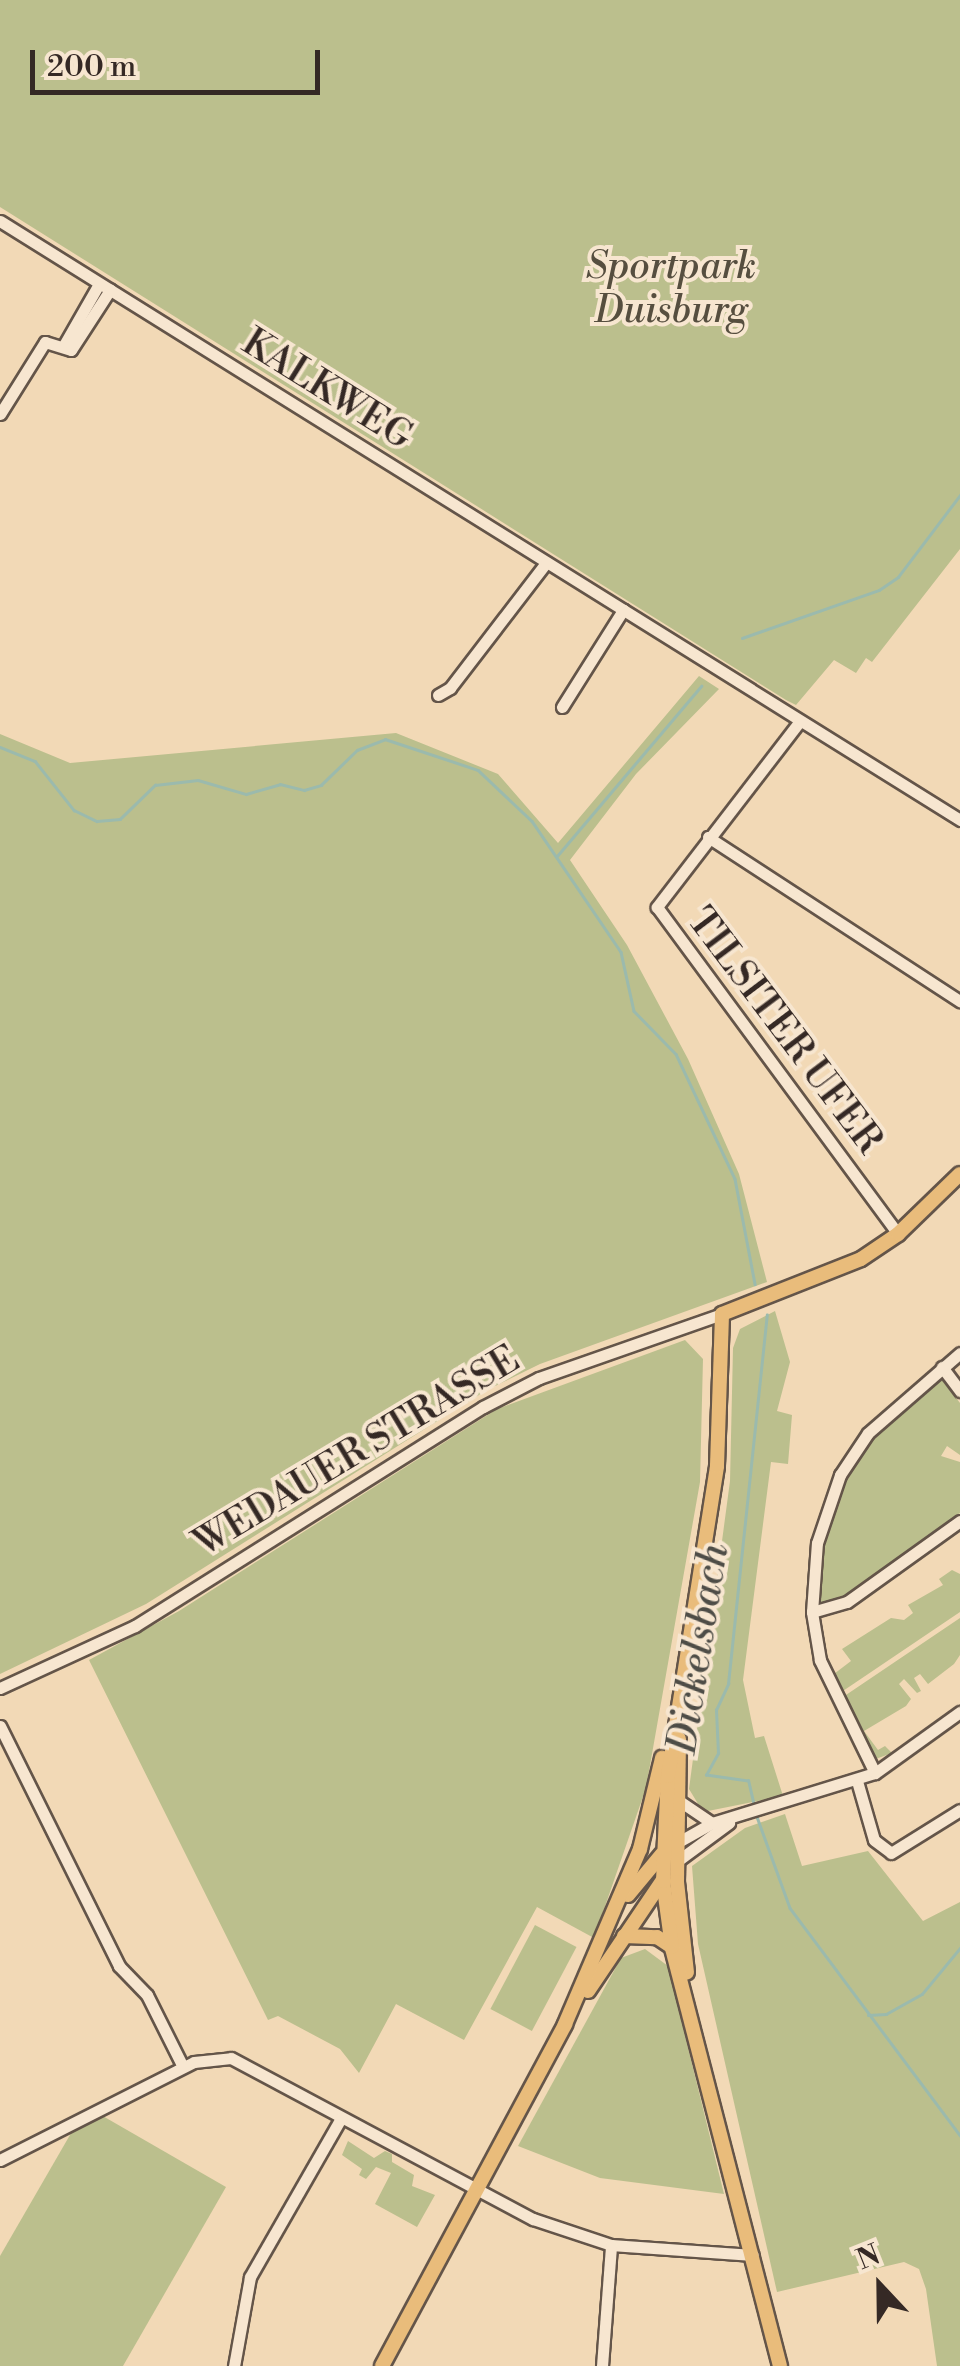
<!DOCTYPE html>
<style>
body{margin:0}
#map{position:relative;width:960px;height:2366px;overflow:hidden;background:#f2d9b6;font-family:"Libre Bodoni",serif}
div>[style]{position:absolute}
[style*='--x']{left:calc(var(--x)*1px);top:calc(var(--y)*1px);width:calc(var(--w)*1px);rotate:calc(var(--a)*1deg)}
.green>*{inset:0;background:#bbbf8d;transform-origin:0 0}
.stream>*{height:2.5px;margin:-1.25px;padding:0 1.25px;transform-origin:1.25px;border-radius:1.25px;background:#9bbaad}
.roads{filter:drop-shadow(2px 0 #645549) drop-shadow(-2px 0 #645549) drop-shadow(0 2px #645549) drop-shadow(0 -2px #645549)}
.minor>*{height:11px;margin:-5.5px;padding:0 5.5px;transform-origin:5.5px;border-radius:5.5px;background:#f7e6d0}
.major>*{height:14px;margin:-7px;padding:0 7px;transform-origin:7px;border-radius:7px;background:#e9bc7b}
span{translate:-50% -50%;white-space:nowrap;text-align:center;line-height:1.15;-webkit-text-stroke:8px #f7e6d0;paint-order:stroke}
.park-label{font-size:38px;color:#564e3f;font-style:italic}
.street-label{font-size:38px;color:#352925}
.water-label{font-size:40px;color:#4e4d47;font-style:italic}
.north{position:absolute;left:830px;top:2236px;width:100px;height:100px;-webkit-text-stroke:8px #f7e6d0;paint-order:stroke;rotate:338deg;font-size:28px;font-weight:700;line-height:40px;text-align:center;color:#352925}
.north::after{content:'';display:block;margin:auto;width:35px;height:45px;background:#352925;clip-path:polygon(50% 0,100% 100%,50% 72%,0 100%)}
.scale{position:absolute;left:30px;top:50px;width:290px;height:45px;box-sizing:border-box;border:5px solid #352925;border-top:0;padding-left:12px;font-size:30px;line-height:35px;white-space:nowrap;color:#352925;-webkit-text-stroke:8px #f7e6d0;paint-order:stroke}
</style>
<div id="map">
<div class="green">
<i style="clip-path:polygon(0 0,960px 0,960px 549px,872px 662px,866px 658px,856px 673px,834px 660px,796px 705px,786px 700px,0 207px)"></i>
<i style="clip-path:polygon(699px 676px,719px 689px,636px 774px,570px 860px,627px 945px,688px 1059px,739px 1174px,767px 1282px,540px 1364px,487px 1390px,146px 1604px,0 1674px,0 734px,70px 763px,396px 733px,498px 774px,558px 843px)"></i>
<i style="clip-path:polygon(775px 1311px,790px 1362px,777px 1411px,792px 1415px,788px 1464px,771px 1462px,743px 1680px,755px 1738px,764px 1736px,783px 1796px,703px 1812px,689px 1789px,730px 1481px,733px 1348px,740px 1329px)"></i>
<i style="clip-path:polygon(685px 1340px,703px 1359px,700px 1482px,646px 1788px,594px 1938px,537px 1907px,464px 2040px,396px 2004px,359px 2073px,340px 2049px,278px 2016px,268px 2020px,89px 1660px,179px 1611px,497px 1409px)"></i>
<i style="clip-path:polygon(942px 1380px,960px 1403px,960px 1455px,947px 1446px,941px 1456px,960px 1462px,960px 1513px,848px 1594px,820px 1603px,823px 1541px,846px 1478px,882px 1426px)"></i>
<i style="clip-path:polygon(952px 1570px,960px 1574px,960px 1612px,837px 1695px,830px 1677px,851px 1661px,842px 1649px,891px 1618px,904px 1620px,913px 1613px,908px 1605px,943px 1585px,939px 1579px)"></i>
<i style="clip-path:polygon(960px 1618px,960px 1655px,954px 1664px,928px 1684px,920px 1674px,914px 1678px,921px 1691px,917px 1693px,904px 1679px,899px 1684px,911px 1699px,906px 1706px,864px 1731px,878px 1750px,885px 1746px,892px 1753px,873px 1760px,840px 1699px)"></i>
<i style="clip-path:polygon(785px 1814px,802px 1866px,868px 1851px,923px 1921px,960px 1902px,960px 2366px,937px 2366px,926px 2289px,919px 2269px,904px 2262px,777px 2292px,698px 1944px,692px 1866px,745px 1828px)"></i>
<i style="left:535px;top:1925px;width:47px;height:95px;rotate:28deg"></i>
<i style="clip-path:polygon(645px 1949px,668px 1966px,724px 2194px,600px 2178px,518px 2146px,621px 1958px)"></i>
<i style="clip-path:polygon(101px 2115px,226px 2187px,123px 2366px,0 2366px,0 2256px,74px 2128px)"></i>
<i style="clip-path:polygon(348px 2141px,374px 2158px,385px 2151px,392px 2154px,392px 2162px,414px 2175px,412px 2186px,435px 2195px,417px 2227px,375px 2204px,391px 2173px,376px 2167px,366px 2179px,359px 2175px,362px 2169px,342px 2155px)"></i>
</div>
<div class="stream">
<i style="--x:742;--y:638;--w:145;--a:-19.3"></i>
<i style="--x:879;--y:590;--w:23;--a:-34"></i>
<i style="--x:898;--y:577;--w:103;--a:-52.9"></i>
<i style="--x:0;--y:747;--w:38;--a:22"></i>
<i style="--x:35;--y:761;--w:63;--a:51.5"></i>
<i style="--x:74;--y:810;--w:25;--a:26"></i>
<i style="--x:97;--y:821;--w:23;--a:-5"></i>
<i style="--x:120;--y:819;--w:49;--a:-44.2"></i>
<i style="--x:155;--y:785;--w:43;--a:-6.6"></i>
<i style="--x:198;--y:780;--w:50;--a:16.3"></i>
<i style="--x:246;--y:794;--w:35;--a:-16"></i>
<i style="--x:280;--y:784;--w:25;--a:14"></i>
<i style="--x:304;--y:790;--w:18;--a:-16"></i>
<i style="--x:321;--y:785;--w:50;--a:-44.2"></i>
<i style="--x:357;--y:750;--w:30;--a:-21"></i>
<i style="--x:385;--y:739;--w:98;--a:18.4"></i>
<i style="--x:478;--y:770;--w:74;--a:43.4"></i>
<i style="--x:532;--y:821;--w:158;--a:55.8"></i>
<i style="--x:621;--y:952;--w:60;--a:77.6"></i>
<i style="--x:634;--y:1011;--w:60;--a:45.7"></i>
<i style="--x:676;--y:1054;--w:138;--a:64.7"></i>
<i style="--x:735;--y:1179;--w:107;--a:79.2"></i>
<i style="--x:557;--y:856;--w:223;--a:-49.7"></i>
<i style="--x:754;--y:1806;--w:26;--a:-103"></i>
<i style="--x:748;--y:1781;--w:42;--a:-171.9"></i>
<i style="--x:706;--y:1775;--w:25;--a:-61"></i>
<i style="--x:718;--y:1753;--w:43;--a:-92.7"></i>
<i style="--x:716;--y:1710;--w:29;--a:-65"></i>
<i style="--x:728;--y:1684;--w:371;--a:-84"></i>
<i style="--x:756;--y:1814;--w:100;--a:70.1"></i>
<i style="--x:790;--y:1908;--w:284;--a:53.2"></i>
<i style="--x:868;--y:2015;--w:18;--a:-3"></i>
<i style="--x:886;--y:2014;--w:41;--a:-29.1"></i>
<i style="--x:922;--y:1994;--w:60;--a:-50.4"></i>
</div>
<div class="roads">
<div class="minor">
<i style="--x:0;--y:221;--w:1132;--a:31.96"></i>
<i style="--x:64;--y:345;--w:70;--a:-60.2"></i>
<i style="--x:0;--y:414;--w:85;--a:-58"></i>
<i style="--x:45;--y:342;--w:27;--a:17"></i>
<i style="--x:71;--y:350;--w:72;--a:-57"></i>
<i style="--x:438;--y:695;--w:14;--a:-30"></i>
<i style="--x:450;--y:688;--w:158;--a:-52.5"></i>
<i style="--x:562;--y:707;--w:115;--a:-57.8"></i>
<i style="--x:800;--y:721;--w:235;--a:127.6"></i>
<i style="--x:657;--y:907;--w:406;--a:53.6"></i>
<i style="--x:708;--y:837;--w:301;--a:33.1"></i>
<i style="--x:942;--y:1367;--w:30;--a:53"></i>
<i style="--x:812;--y:1612;--w:36;--a:-16"></i>
<i style="--x:847;--y:1602;--w:139;--a:-35.6"></i>
<i style="--x:0;--y:1688;--w:149;--a:-24.7"></i>
<i style="--x:135;--y:1626;--w:411;--a:-32.2"></i>
<i style="--x:483;--y:1407;--w:63;--a:-27.4"></i>
<i style="--x:539;--y:1378;--w:194;--a:-19.3"></i>
<i style="--x:0;--y:1726;--w:268;--a:63.6"></i>
<i style="--x:119;--y:1966;--w:40;--a:46"></i>
<i style="--x:147;--y:1995;--w:80;--a:63.4"></i>
<i style="--x:875;--y:1773;--w:126;--a:-116"></i>
<i style="--x:820;--y:1660;--w:49;--a:-99.5"></i>
<i style="--x:812;--y:1612;--w:69;--a:-85.9"></i>
<i style="--x:817;--y:1543;--w:72;--a:-71.3"></i>
<i style="--x:840;--y:1475;--w:50;--a:-56.3"></i>
<i style="--x:868;--y:1433;--w:122;--a:-41"></i>
<i style="--x:857;--y:1781;--w:61;--a:73.9"></i>
<i style="--x:874;--y:1840;--w:21;--a:37"></i>
<i style="--x:891;--y:1853;--w:81;--a:-31.9"></i>
<i style="--x:678;--y:1800;--w:41;--a:34.1"></i>
<i style="--x:673;--y:1845;--w:45;--a:-29.4"></i>
<i style="--x:712;--y:1823;--w:170;--a:-17.1"></i>
<i style="--x:875;--y:1773;--w:105;--a:-35.7"></i>
<i style="--x:676;--y:1862;--w:66;--a:-36.3"></i>
<i style="--x:0;--y:2160;--w:217;--a:-26.8"></i>
<i style="--x:194;--y:2062;--w:37;--a:-6"></i>
<i style="--x:231;--y:2058;--w:342;--a:28.1"></i>
<i style="--x:533;--y:2219;--w:82;--a:18.4"></i>
<i style="--x:611;--y:2245;--w:142;--a:4"></i>
<i style="--x:234;--y:2366;--w:90;--a:-79.8"></i>
<i style="--x:250;--y:2277;--w:183;--a:-60.2"></i>
<i style="--x:602;--y:2366;--w:121;--a:-85.7"></i>
</div>
<div class="major">
<i style="--x:679;--y:1739;--w:143;--a:90.8"></i>
<i style="--x:677;--y:1882;--w:91;--a:83.7"></i>
<i style="--x:628;--y:1895;--w:53;--a:-50.3"></i>
<i style="--x:624;--y:1936;--w:33;--a:2"></i>
<i style="--x:657;--y:1937;--w:18;--a:34"></i>
<i style="--x:588;--y:1991;--w:134;--a:-56"></i>
<i style="--x:382;--y:2366;--w:388;--a:-61.8"></i>
<i style="--x:565;--y:2024;--w:190;--a:-66.8"></i>
<i style="--x:640;--y:1849;--w:94;--a:-76.4"></i>
<i style="--x:780;--y:2366;--w:433;--a:-104.5"></i>
<i style="--x:672;--y:1947;--w:67;--a:-97.8"></i>
<i style="--x:663;--y:1881;--w:105;--a:-87.3"></i>
<i style="--x:668;--y:1776;--w:314;--a:-81"></i>
<i style="--x:717;--y:1466;--w:152;--a:-88.1"></i>
<i style="--x:722;--y:1314;--w:149;--a:-21.6"></i>
<i style="--x:861;--y:1259;--w:45;--a:-34"></i>
<i style="--x:898;--y:1234;--w:86;--a:-44.1"></i>
</div>
</div>
<div class="park-label">
<span style="left:671px;top:289px">Sportpark<br>Duisburg</span>
</div>
<div class="street-label">
<span style="left:327px;top:390px;rotate:32deg">KALKWEG</span>
<span style="left:784px;top:1031px;rotate:53deg">TILSITER UFER</span>
<span style="left:357px;top:1452px;rotate:-31deg">WEDAUER STRASSE</span>
</div>
<div class="water-label">
<span style="left:699px;top:1649px;rotate:-81deg">Dickelsbach</span>
</div>
<div class="north">N</div>
<div class="scale">200 m</div>
</div>
